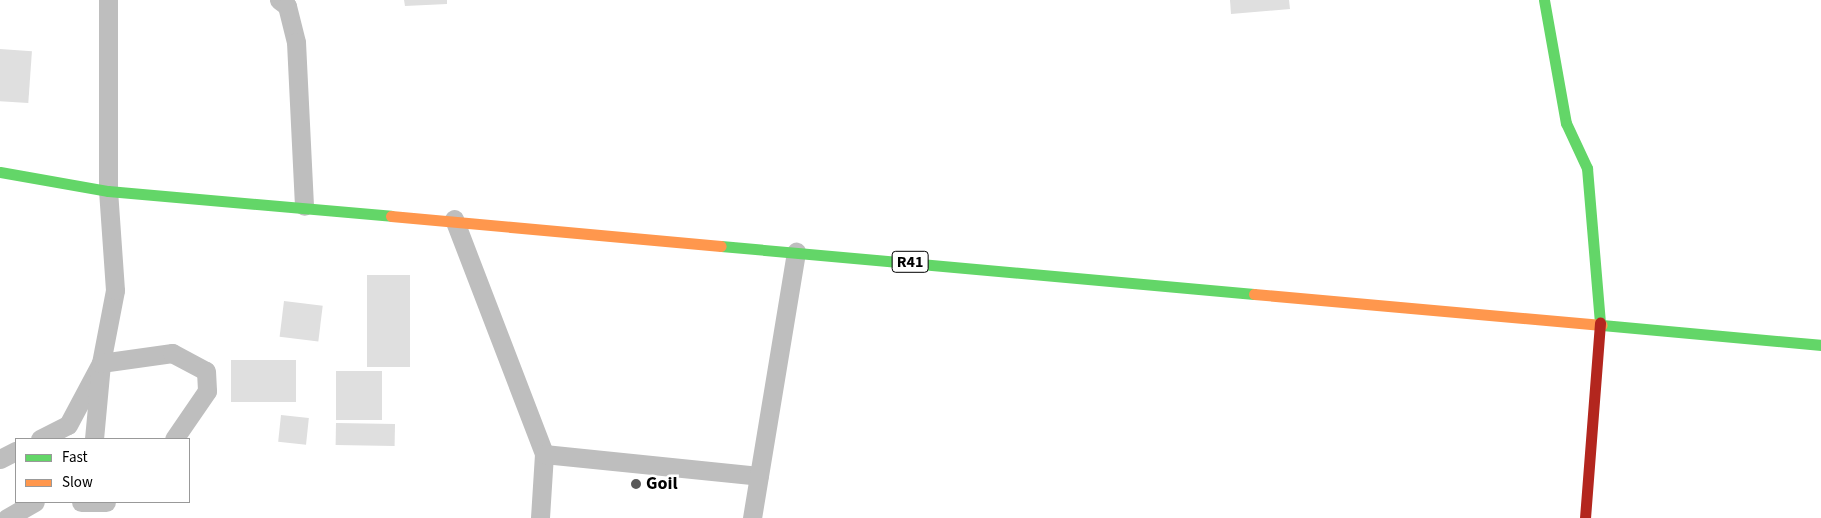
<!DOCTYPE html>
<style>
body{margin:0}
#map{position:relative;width:1821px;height:518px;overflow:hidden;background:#fff;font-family:"Source Sans 3",sans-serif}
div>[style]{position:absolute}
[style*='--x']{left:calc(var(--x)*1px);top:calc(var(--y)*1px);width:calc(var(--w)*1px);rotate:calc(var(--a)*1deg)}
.building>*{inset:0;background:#dfdfdf;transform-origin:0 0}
.lane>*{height:19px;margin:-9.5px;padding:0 9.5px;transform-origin:9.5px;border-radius:9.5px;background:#bebebe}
.fast>*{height:11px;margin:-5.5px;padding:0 5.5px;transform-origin:5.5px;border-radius:5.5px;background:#63d668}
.slow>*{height:11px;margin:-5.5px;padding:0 5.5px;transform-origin:5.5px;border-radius:5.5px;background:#ff974d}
.jam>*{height:11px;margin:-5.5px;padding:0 5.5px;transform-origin:5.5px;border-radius:5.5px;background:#b3261e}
.dots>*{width:14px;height:14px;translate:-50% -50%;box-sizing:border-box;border:2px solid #fff;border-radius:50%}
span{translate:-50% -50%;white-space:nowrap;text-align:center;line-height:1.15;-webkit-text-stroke:5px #fff;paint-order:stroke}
.shield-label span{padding:1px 4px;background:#fff;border:1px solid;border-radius:4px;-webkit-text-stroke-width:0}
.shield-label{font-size:16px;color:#000;font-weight:700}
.poi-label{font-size:18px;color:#000;font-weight:700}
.left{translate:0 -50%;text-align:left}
.legend{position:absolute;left:15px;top:438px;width:175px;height:65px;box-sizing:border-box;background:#fff;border:1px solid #999;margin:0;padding:6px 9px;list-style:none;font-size:15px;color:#000}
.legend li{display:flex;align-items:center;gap:10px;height:25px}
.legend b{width:25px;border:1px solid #999}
</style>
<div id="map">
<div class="building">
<i style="clip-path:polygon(404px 0,447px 0,447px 4px,405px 6px)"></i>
<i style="clip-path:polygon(1230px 0,1289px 0,1290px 9px,1231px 14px)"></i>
<i style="left:0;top:49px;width:32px;height:52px;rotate:4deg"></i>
<i style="left:367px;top:275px;width:43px;height:92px"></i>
<i style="left:284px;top:301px;width:39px;height:36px;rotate:7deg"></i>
<i style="left:231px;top:360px;width:65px;height:42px"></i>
<i style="left:336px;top:371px;width:46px;height:49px"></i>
<i style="left:281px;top:415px;width:28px;height:27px;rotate:6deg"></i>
<i style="left:336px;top:423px;width:59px;height:22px;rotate:1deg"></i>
</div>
<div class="lane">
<i style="--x:279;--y:0;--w:10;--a:37"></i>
<i style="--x:287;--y:6;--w:37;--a:76"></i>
<i style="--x:296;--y:42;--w:164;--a:87.2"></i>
<i style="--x:454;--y:219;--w:252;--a:69"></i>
<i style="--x:544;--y:454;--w:64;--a:93.6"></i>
<i style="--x:40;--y:439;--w:31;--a:-27"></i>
<i style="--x:68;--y:425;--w:70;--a:-62"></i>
<i style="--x:101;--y:363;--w:74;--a:-79.1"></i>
<i style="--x:115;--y:290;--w:99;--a:-94"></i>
<i style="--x:108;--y:191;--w:191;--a:-90"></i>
<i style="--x:94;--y:439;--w:76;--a:-84.7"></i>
<i style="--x:101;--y:363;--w:72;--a:-8"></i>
<i style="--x:172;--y:353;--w:38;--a:28"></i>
<i style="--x:206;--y:371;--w:20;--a:87"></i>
<i style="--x:207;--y:391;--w:58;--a:124.5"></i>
<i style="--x:544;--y:454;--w:216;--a:5.8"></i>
<i style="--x:0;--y:459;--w:18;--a:-27"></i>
<i style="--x:81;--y:502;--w:25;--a:0"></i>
<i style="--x:7;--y:518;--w:32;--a:-30"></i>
<i style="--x:752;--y:518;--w:270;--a:-80.6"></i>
</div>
<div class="fast">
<i style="--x:1544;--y:0;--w:125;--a:79.9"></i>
<i style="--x:1566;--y:123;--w:50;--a:65"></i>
<i style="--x:1587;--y:168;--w:156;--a:85.2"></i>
<i style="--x:0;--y:172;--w:110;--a:10"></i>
<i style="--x:108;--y:191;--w:284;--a:5"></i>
<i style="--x:721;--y:246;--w:535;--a:5.15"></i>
<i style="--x:1602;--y:325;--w:220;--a:5.2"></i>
</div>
<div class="slow">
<i style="--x:391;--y:216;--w:331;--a:5.2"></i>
<i style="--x:1254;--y:294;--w:349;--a:5.1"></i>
</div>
<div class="jam">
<i style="--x:1585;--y:518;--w:196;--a:-85.6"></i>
</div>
<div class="dots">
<i style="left:636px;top:484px;background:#595959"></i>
</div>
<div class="shield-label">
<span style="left:910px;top:262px">R41</span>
</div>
<div class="poi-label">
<span class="left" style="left:646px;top:484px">Goil</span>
</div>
<ul class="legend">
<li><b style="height:6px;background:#63d668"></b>Fast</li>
<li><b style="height:6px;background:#ff974d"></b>Slow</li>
</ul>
</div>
